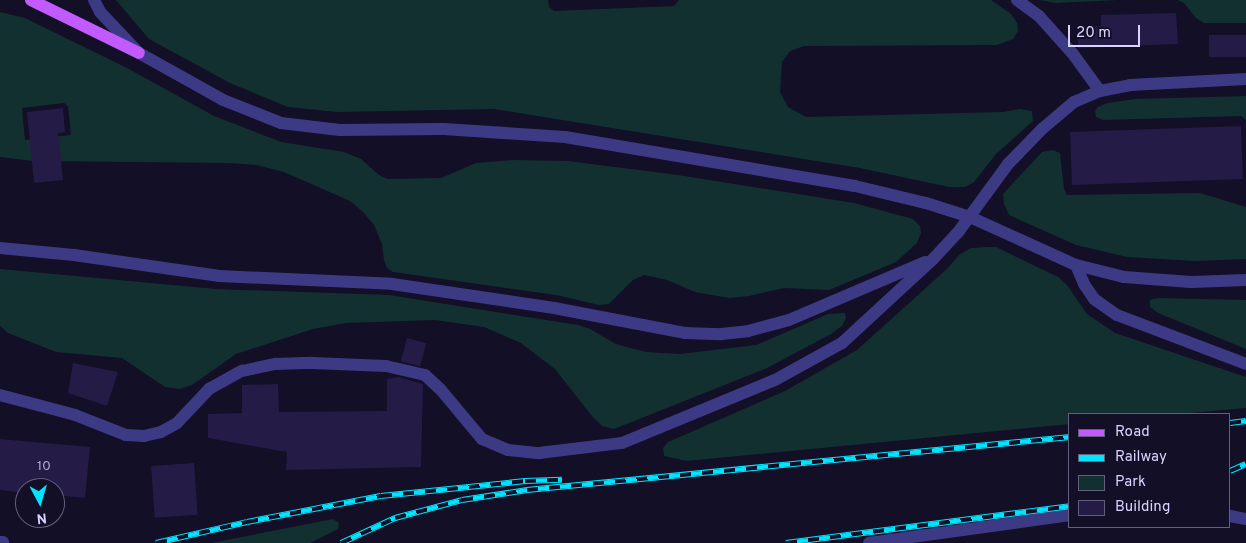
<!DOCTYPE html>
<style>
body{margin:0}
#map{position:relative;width:1246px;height:543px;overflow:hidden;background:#130f26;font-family:Overpass,sans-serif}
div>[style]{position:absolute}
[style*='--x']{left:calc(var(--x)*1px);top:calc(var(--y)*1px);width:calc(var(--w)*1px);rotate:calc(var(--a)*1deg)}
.green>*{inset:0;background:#12302f}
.building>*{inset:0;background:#241b47;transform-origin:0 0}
.minor>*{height:12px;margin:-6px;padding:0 6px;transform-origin:6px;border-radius:6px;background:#3d3a85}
.major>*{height:12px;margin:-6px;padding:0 6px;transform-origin:6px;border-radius:6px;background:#c25bff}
.rail>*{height:5.5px;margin-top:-2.75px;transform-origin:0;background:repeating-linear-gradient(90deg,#130f26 0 11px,#00e5ff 0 22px);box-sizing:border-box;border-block:1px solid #00e5ff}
span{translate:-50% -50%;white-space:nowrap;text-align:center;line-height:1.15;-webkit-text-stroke:5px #130f26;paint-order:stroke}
.number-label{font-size:14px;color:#aca6d1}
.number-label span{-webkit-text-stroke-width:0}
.legend{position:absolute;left:1068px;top:413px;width:162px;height:115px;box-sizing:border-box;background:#130f26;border:1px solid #625e7d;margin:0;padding:6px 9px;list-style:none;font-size:15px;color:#d9d4ff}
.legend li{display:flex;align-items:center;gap:10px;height:25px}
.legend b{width:25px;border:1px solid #625e7d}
.north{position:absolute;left:15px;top:478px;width:50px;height:50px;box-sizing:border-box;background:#130f26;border:1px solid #625e7d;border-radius:50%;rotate:174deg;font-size:14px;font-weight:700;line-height:20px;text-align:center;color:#d9d4ff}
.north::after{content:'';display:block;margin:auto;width:18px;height:22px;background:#00e5ff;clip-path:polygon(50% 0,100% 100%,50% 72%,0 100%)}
.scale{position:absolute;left:1068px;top:25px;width:72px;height:22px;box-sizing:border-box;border:2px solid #d9d4ff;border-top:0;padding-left:6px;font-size:15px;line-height:18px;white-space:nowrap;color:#d9d4ff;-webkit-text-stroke:4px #130f26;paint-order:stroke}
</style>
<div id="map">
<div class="green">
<i style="clip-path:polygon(116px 0,548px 0,549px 7px,554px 11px,674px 6px,679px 0,991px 0,1011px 14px,1017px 23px,1018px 31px,1013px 39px,997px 45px,804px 46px,790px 51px,782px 62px,780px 92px,788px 107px,806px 117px,1003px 112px,1019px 109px,1032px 111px,1033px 121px,996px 154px,974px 182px,965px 187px,949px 187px,860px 168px,494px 109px,337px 112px,288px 107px,230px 83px,149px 39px)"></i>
<i style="clip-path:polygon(1040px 0,1119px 0,1055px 3px)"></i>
<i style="clip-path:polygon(1178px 0,1246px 0,1246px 23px,1204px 23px,1196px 18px,1184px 3px)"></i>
<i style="clip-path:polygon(evenodd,0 12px,25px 18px,127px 68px,214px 116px,281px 142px,344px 152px,361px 159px,379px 175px,388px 179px,441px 178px,476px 163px,513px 160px,568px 161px,678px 175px,854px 203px,913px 219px,920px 226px,921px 233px,917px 243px,896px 262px,829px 290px,784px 288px,749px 296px,729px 298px,695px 292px,667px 280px,644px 275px,633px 280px,609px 304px,599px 305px,556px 295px,393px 272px,387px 268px,384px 260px,382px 244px,374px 225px,363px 212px,350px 201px,284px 172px,256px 165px,229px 163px,33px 161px,0 157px,0 12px,64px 103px,68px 106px,71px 135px,25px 140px,22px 108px,64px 103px)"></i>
<i style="clip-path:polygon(1246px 96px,1246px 120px,1241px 116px,1103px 120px,1096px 117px,1095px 111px,1098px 107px,1108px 103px,1135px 99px)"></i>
<i style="clip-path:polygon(1053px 150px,1060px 153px,1064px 189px,1067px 195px,1200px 193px,1246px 207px,1246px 259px,1195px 261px,1127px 257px,1076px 245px,1009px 215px,1004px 204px,1003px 194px,1042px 152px)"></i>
<i style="clip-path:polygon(987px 247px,996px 247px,1058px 277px,1067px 285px,1087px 314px,1115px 333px,1246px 377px,1246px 408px,1178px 414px,1070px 414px,1070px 424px,687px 461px,664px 456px,663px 448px,668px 442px,785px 391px,857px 350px,948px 268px,959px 255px,971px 248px)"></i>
<i style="clip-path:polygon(0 269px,216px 289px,389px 295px,578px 325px,590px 329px,616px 344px,646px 352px,680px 354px,756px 345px,828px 314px,845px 313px,846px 318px,842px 326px,831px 334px,767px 368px,614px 429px,602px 426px,591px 415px,555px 369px,521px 343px,484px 327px,435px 320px,346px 323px,313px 329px,236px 354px,192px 385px,180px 389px,165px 387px,122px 358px,56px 352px,8px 333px,0 326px)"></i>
<i style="clip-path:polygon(1158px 298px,1246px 300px,1246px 349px,1158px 313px,1150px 307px,1150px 300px)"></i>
<i style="clip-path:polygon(333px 519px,339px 523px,338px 529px,310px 543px,211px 543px)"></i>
</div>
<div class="building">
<i style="clip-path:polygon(1176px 13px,1178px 44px,1078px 48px,1078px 27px,1101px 26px,1101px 15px)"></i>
<i style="left:1246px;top:35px;width:22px;height:37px;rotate:90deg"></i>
<i style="clip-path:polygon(63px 108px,65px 132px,58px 133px,63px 180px,34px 183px,27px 112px)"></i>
<i style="left:1241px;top:126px;width:53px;height:171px;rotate:88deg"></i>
<i style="left:407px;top:338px;width:20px;height:24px;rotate:15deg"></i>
<i style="clip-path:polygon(73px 363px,118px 372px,107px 406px,68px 393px)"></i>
<i style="clip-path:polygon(398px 377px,423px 384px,421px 467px,286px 470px,287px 452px,208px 438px,208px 414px,242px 413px,242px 385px,278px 384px,279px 412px,387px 411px,387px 379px)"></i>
<i style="clip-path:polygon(0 439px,90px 447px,85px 498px,55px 495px,55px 488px,25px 488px,25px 493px,0 490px)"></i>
<i style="left:194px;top:463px;width:52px;height:43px;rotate:86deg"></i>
</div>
<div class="minor">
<i style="--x:94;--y:0;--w:13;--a:63"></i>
<i style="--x:100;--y:12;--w:57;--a:46.4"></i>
<i style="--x:139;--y:53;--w:96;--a:29.2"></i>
<i style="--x:223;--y:100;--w:62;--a:21.6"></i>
<i style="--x:281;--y:123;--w:59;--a:6.8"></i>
<i style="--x:340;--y:130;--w:104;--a:-0.6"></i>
<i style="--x:444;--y:129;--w:121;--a:3.8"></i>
<i style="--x:565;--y:137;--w:294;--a:9.6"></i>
<i style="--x:855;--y:186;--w:73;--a:13.5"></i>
<i style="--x:926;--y:203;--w:46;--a:17.7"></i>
<i style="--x:970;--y:217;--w:116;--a:24.4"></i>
<i style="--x:1076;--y:265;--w:49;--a:14"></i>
<i style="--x:1124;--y:277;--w:67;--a:4.3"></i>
<i style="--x:1191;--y:282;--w:55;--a:-2.1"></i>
<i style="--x:1017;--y:0;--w:27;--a:36"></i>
<i style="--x:1039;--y:16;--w:51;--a:48.2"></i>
<i style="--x:1073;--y:54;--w:46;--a:53.9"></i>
<i style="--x:0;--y:248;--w:74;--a:5.4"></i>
<i style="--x:74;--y:255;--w:147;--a:8.2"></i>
<i style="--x:219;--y:276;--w:173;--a:2.6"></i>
<i style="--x:392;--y:284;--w:164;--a:8.4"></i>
<i style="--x:554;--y:308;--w:133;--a:10.8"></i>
<i style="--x:685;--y:333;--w:36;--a:2"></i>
<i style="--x:721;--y:334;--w:27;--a:-6"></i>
<i style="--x:748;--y:331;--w:42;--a:-15"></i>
<i style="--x:789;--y:320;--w:148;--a:-23.1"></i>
<i style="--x:1076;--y:265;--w:21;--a:67"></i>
<i style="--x:1084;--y:284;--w:18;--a:56"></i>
<i style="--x:1094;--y:299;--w:28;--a:35"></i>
<i style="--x:1117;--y:315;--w:138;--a:20.8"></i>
<i style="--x:0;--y:395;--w:78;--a:14.9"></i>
<i style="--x:75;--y:415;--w:55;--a:21.4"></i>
<i style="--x:126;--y:435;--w:18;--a:3"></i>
<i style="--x:144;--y:436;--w:17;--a:-13"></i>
<i style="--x:161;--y:432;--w:18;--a:-29"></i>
<i style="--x:177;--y:423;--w:47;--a:-46.7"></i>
<i style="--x:209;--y:389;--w:38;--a:-29"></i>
<i style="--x:242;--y:371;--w:35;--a:-12"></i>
<i style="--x:276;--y:364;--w:36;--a:-2"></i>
<i style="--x:312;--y:363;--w:74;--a:2.3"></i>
<i style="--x:386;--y:366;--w:40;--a:13"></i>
<i style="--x:425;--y:375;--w:22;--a:43"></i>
<i style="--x:441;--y:390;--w:64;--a:50.1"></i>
<i style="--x:482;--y:439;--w:28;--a:23"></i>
<i style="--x:508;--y:450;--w:31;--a:6"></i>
<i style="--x:539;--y:453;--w:84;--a:-6.9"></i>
<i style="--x:622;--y:443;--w:165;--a:-22.4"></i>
<i style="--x:775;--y:380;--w:77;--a:-28.9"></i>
<i style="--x:842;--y:343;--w:125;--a:-42.7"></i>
<i style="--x:934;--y:258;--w:37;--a:-47"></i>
<i style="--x:959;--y:231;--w:83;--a:-53.8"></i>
<i style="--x:1008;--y:164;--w:49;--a:-45.8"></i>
<i style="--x:1042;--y:129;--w:42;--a:-40.2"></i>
<i style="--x:1074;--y:102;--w:28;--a:-23"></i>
<i style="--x:1100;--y:91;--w:31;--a:-11"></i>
<i style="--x:1130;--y:85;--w:116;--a:-3"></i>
<i style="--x:1230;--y:516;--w:16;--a:11"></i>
<i style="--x:0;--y:542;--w:3;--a:0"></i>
<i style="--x:869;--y:543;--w:203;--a:-7.9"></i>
</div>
<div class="major">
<i style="--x:31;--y:0;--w:120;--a:26.1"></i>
</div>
<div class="rail">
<i style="--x:1230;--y:423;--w:16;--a:-7"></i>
<i style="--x:1230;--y:471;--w:17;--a:-24"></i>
<i style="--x:156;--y:543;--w:93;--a:-13"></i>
<i style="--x:247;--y:522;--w:136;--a:-11"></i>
<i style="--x:381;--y:496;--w:145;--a:-5.9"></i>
<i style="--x:525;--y:481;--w:37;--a:-2"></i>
<i style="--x:341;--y:543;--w:60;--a:-24.8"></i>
<i style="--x:395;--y:518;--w:69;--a:-15"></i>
<i style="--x:462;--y:500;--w:66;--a:-8.7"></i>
<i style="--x:527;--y:490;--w:546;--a:-5.57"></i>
<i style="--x:786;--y:543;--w:286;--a:-7.4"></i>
</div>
<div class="number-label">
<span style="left:44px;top:467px">10</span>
</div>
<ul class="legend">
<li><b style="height:6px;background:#c25bff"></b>Road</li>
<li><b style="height:6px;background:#00e5ff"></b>Railway</li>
<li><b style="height:14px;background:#12302f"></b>Park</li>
<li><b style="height:14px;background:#241b47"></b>Building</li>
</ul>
<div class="north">N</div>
<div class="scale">20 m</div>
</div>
